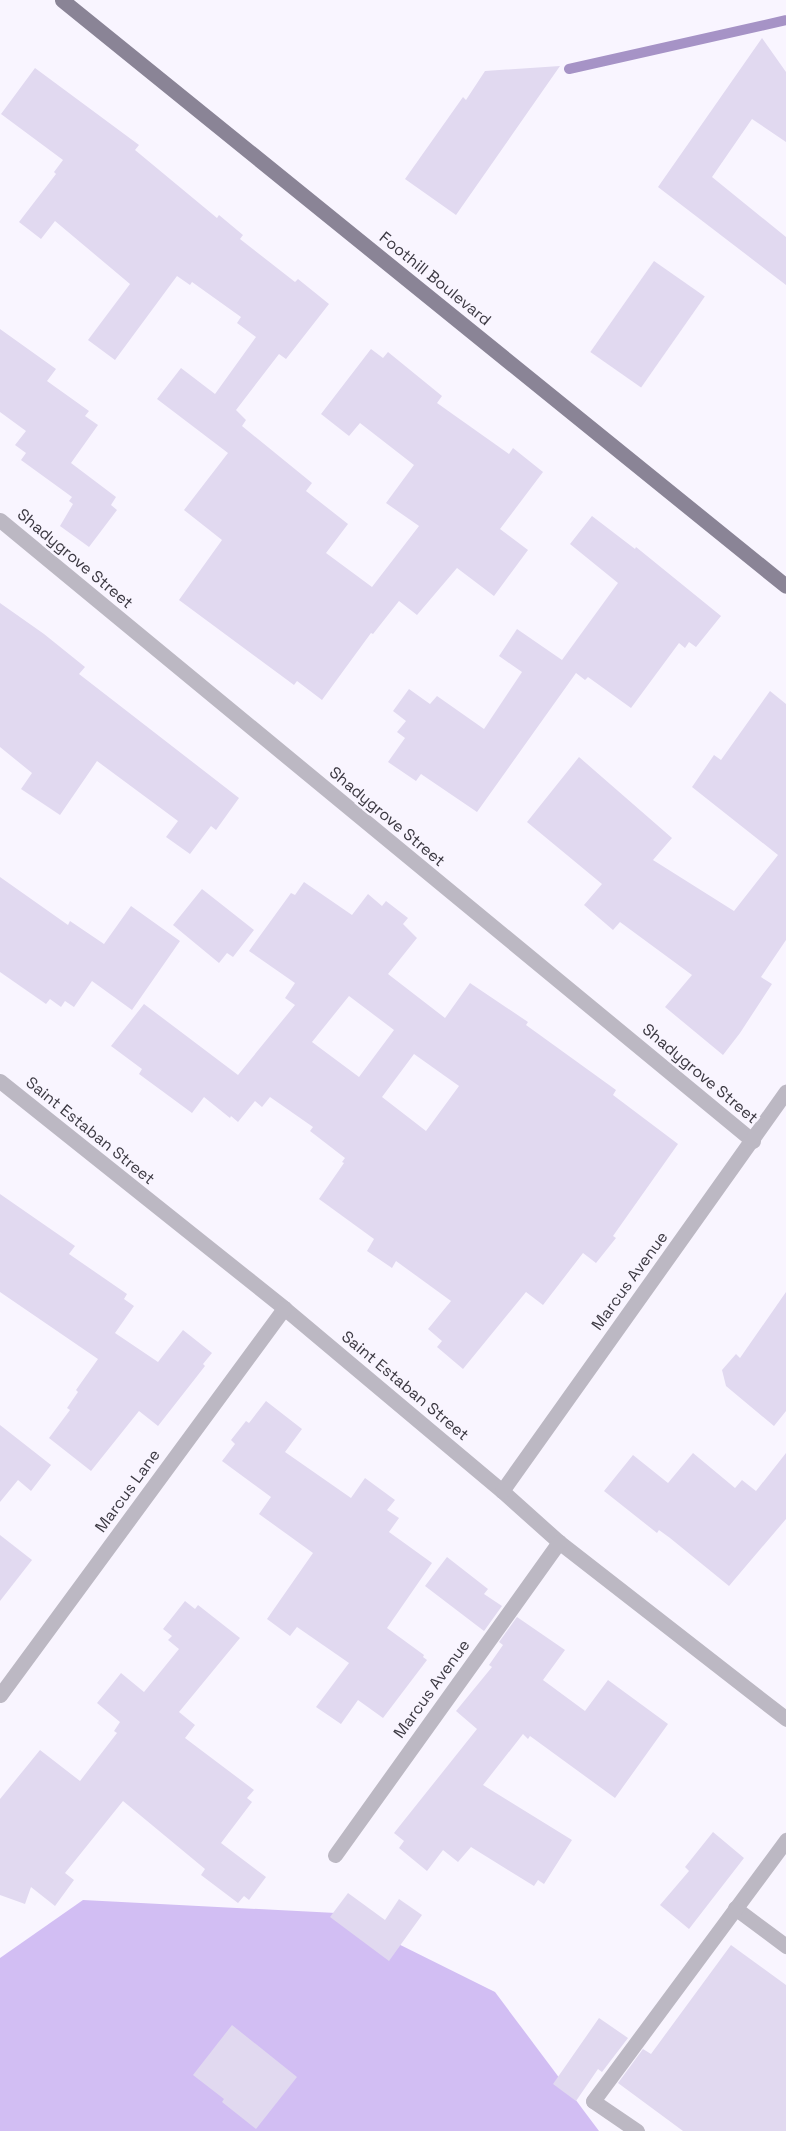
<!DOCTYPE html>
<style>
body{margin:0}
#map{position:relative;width:786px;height:2131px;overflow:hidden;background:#f9f5ff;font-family:"Space Grotesk",sans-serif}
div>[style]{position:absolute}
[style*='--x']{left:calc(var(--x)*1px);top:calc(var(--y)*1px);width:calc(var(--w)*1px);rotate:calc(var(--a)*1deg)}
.green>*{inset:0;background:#d2bef3}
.stream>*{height:10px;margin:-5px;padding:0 5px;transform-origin:5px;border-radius:5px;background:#a693c6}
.building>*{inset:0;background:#e1d9f0;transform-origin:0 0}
.service>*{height:15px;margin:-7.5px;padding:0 7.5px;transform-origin:7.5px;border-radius:7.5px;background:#bcb8c3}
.minor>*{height:15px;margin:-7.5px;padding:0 7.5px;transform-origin:7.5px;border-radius:7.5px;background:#bcb8c3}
.primary>*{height:15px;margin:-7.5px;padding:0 7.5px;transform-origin:7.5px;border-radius:7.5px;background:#8a8496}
span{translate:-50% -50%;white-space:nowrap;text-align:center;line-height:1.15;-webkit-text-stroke:5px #f9f5ff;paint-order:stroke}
.street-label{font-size:16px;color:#3c3942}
</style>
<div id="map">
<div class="green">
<i style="clip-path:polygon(83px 1900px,336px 1913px,495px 1992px,599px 2131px,0 2131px,0 1958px)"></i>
</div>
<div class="stream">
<i style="--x:569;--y:69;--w:222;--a:-12.7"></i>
</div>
<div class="building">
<i style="clip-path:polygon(762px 38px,786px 72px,786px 142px,752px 119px,712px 177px,786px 237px,786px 285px,658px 187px)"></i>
<i style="clip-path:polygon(560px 66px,456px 215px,405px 179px,463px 97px,466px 100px,485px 71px)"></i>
<i style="clip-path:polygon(35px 68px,139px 145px,135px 150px,217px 218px,219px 215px,243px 235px,240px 239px,295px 282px,298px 279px,329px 304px,286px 359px,279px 354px,236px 410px,246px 420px,242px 426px,312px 483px,306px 491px,348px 524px,326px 553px,372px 587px,419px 526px,386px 503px,414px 465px,360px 423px,349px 436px,321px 414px,371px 349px,383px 358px,388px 352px,442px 396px,437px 403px,509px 454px,513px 448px,543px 472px,500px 529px,528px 550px,494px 596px,457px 568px,417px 615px,399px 601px,373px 634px,371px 633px,322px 700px,297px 681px,294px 685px,179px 600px,222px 540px,184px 510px,228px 453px,157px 399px,181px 368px,215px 394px,256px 337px,237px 323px,241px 317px,192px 282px,190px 285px,177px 276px,115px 360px,88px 340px,130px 284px,55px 221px,41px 239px,19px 222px,56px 174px,54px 172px,63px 160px,1px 114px)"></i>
<i style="left:654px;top:261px;width:62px;height:111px;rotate:35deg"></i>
<i style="clip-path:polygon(0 329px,56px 369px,47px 381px,89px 411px,85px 416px,98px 425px,71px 463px,116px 497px,111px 505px,117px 510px,89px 547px,60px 526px,73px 504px,69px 501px,72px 497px,21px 460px,26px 453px,15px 445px,26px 431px,0 412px)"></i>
<i style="clip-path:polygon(592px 516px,635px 549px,636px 547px,721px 616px,696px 647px,689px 642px,685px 648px,679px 643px,631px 708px,588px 677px,585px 680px,576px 673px,477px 812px,421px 774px,416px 781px,388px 762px,405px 738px,397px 732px,406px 721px,393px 711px,409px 689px,430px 704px,437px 696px,484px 729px,522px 672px,499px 656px,517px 629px,562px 660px,618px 583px,570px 544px)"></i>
<i style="clip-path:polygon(0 603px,44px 634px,85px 667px,79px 674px,239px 798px,216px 830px,211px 826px,190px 854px,166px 837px,178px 821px,97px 761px,60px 815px,21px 789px,32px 773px,0 747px)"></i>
<i style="clip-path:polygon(770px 691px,786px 704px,786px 940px,761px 977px,772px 984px,740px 1033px,723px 1055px,665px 1007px,692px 975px,620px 922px,613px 930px,584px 905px,602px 884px,527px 822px,579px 757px,672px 838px,653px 860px,734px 911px,778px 855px,692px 787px,714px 755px,721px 760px)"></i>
<i style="clip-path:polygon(0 877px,68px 925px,70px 921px,104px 944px,131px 906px,180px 941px,132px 1010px,92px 981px,74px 1007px,65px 1001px,61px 1007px,50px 999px,46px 1004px,0 972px)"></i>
<i style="clip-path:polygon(evenodd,304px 882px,352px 915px,368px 894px,382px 906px,386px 901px,408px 918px,403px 924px,417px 938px,388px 974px,445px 1018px,470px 983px,528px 1022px,526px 1025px,616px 1090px,613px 1095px,678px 1144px,613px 1236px,616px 1238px,596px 1263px,583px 1253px,543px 1305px,526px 1292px,463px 1369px,437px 1347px,442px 1341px,428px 1329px,451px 1301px,396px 1261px,392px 1268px,367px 1251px,374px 1239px,319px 1199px,344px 1163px,342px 1162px,345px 1158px,310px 1131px,313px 1127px,270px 1097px,262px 1107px,255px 1101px,238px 1122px,231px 1116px,230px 1118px,204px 1097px,192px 1113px,139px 1074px,142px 1069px,111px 1046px,144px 1004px,238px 1075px,295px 1005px,285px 998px,295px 983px,249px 951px,291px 893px,295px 895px,304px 882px,349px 996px,394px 1030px,359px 1077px,312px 1042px,349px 996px,304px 882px,414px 1054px,459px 1086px,426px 1131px,382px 1097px,414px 1054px)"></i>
<i style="clip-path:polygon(202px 889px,254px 930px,233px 957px,227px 953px,219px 963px,173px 925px)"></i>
<i style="clip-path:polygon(0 1194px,75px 1246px,69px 1254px,127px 1294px,124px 1299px,134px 1306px,115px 1333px,158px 1362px,183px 1330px,212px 1353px,203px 1364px,205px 1366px,158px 1426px,139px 1411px,91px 1471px,49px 1438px,70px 1410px,67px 1408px,78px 1392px,76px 1390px,98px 1359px,0 1292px)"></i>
<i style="clip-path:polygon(786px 1292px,786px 1411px,774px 1426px,726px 1386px,722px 1370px,736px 1354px,740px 1358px)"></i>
<i style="clip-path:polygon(266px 1401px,302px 1429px,285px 1452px,351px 1498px,365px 1478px,395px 1500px,387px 1510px,399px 1518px,389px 1532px,432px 1563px,387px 1628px,424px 1655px,423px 1657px,427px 1660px,383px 1718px,358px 1700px,341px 1724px,316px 1707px,349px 1663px,297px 1627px,290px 1636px,267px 1619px,313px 1553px,259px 1514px,271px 1497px,222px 1461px,235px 1444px,231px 1440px,246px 1421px,249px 1423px)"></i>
<i style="clip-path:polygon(0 1425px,51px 1465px,31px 1491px,18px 1480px,0 1502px)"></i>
<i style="clip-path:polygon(693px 1453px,735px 1488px,742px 1480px,756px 1491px,786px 1453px,786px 1519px,729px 1586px,670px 1538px,659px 1530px,657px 1533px,604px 1491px,633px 1455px,668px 1483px)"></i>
<i style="clip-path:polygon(0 1535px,32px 1560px,0 1601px)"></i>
<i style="clip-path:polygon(447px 1557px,488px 1589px,484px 1594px,502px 1606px,484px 1631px,425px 1586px)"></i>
<i style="clip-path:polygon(185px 1601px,195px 1609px,198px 1605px,240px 1638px,179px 1712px,195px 1725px,185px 1738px,254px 1790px,247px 1798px,252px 1802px,221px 1843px,266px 1877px,249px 1900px,244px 1896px,238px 1903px,201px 1875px,205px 1869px,123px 1801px,65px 1873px,74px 1880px,55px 1906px,31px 1887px,25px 1904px,0 1895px,0 1799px,40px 1750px,80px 1781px,117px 1733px,114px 1731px,120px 1722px,97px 1703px,121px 1673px,144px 1692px,179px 1649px,168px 1640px,172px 1636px,163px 1629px)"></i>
<i style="clip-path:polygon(517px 1617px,565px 1650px,543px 1680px,585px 1711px,608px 1680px,668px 1724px,615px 1798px,530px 1736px,528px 1739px,523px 1734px,483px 1785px,572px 1840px,544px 1884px,538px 1880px,534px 1886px,471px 1847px,458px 1862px,443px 1850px,427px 1871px,399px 1848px,404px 1841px,394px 1833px,477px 1729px,456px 1711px,492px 1667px,489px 1665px,503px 1645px,499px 1642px)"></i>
<i style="clip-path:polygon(713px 1832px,744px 1858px,689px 1929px,660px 1905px,689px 1871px,685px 1867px)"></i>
<i style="clip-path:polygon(348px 1893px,385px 1920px,399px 1899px,422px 1915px,389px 1961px,330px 1917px)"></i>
<i style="clip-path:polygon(731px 1945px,786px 1985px,786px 2131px,683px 2131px,618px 2083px,643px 2049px,651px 2054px)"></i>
<i style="clip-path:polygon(599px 2018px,628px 2038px,602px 2072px,598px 2069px,576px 2101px,553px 2084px)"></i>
<i style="clip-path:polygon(232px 2025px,297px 2077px,256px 2129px,222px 2102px,224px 2099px,193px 2075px)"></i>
</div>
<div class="service">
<i style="--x:735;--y:1908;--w:64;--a:36.7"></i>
<i style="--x:637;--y:2131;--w:53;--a:-145.7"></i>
<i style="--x:593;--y:2101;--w:325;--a:-53.5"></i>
</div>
<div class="minor">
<i style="--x:0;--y:520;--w:976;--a:39.51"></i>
<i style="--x:0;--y:1081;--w:364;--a:38.6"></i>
<i style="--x:284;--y:1308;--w:285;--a:40"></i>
<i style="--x:502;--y:1491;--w:76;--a:41.8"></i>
<i style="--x:559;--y:1542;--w:288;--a:37.9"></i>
<i style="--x:502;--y:1491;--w:490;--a:-54.6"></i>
<i style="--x:0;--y:1695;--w:480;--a:-53.7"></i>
<i style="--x:335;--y:1855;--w:385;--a:-54.4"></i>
</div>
<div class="primary">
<i style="--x:62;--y:0;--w:931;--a:38.99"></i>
</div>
<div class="street-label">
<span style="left:435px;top:279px;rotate:39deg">Foothill Boulevard</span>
<span style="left:75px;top:559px;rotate:40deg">Shadygrove Street</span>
<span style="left:387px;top:817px;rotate:40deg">Shadygrove Street</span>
<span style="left:700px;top:1074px;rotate:40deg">Shadygrove Street</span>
<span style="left:90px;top:1131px;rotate:39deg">Saint Estaban Street</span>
<span style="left:630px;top:1281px;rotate:-54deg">Marcus Avenue</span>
<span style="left:405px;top:1386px;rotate:40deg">Saint Estaban Street</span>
<span style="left:128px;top:1491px;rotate:-54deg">Marcus Lane</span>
<span style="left:432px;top:1689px;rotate:-54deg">Marcus Avenue</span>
</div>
</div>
